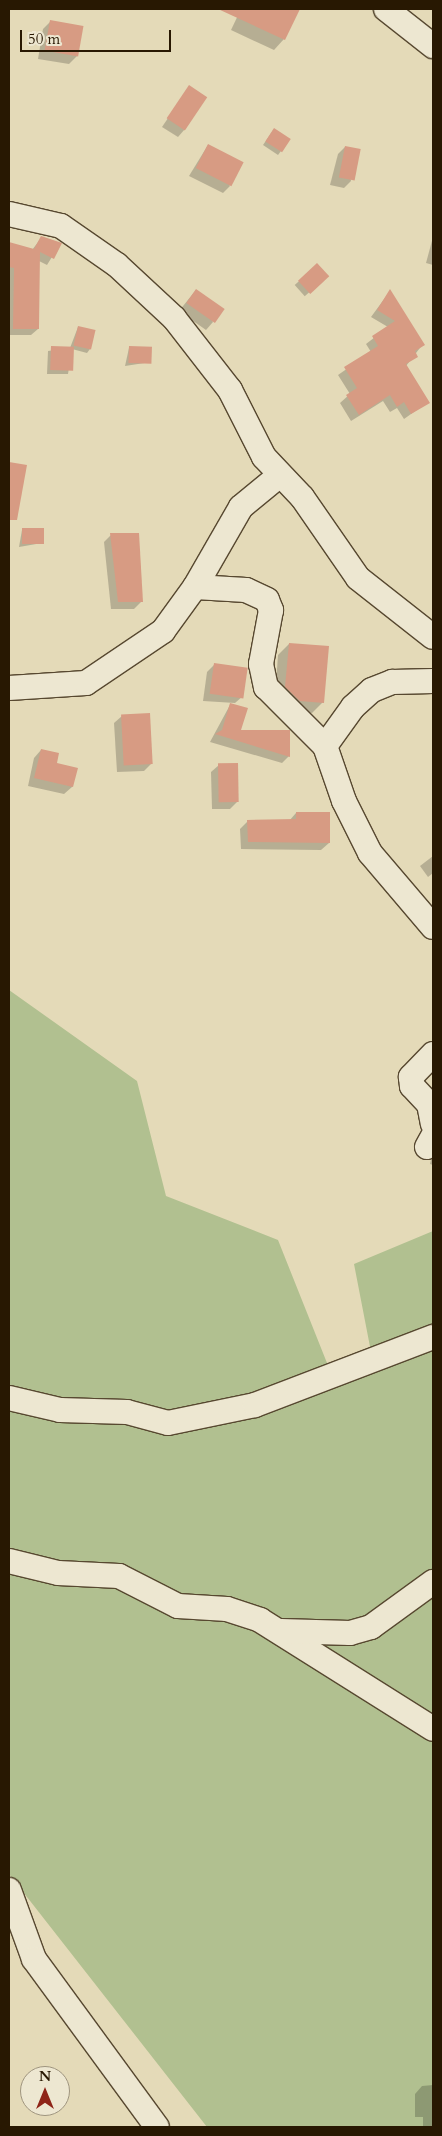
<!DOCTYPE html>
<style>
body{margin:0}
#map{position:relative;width:442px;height:2136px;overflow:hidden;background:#e4dab8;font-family:Cardo,serif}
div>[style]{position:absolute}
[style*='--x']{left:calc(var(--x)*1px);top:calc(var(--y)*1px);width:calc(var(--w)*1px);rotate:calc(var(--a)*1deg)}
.green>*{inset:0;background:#b1c090}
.shadow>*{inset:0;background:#0003;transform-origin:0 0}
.building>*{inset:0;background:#d79b83;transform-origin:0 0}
.roads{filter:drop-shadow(1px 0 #574830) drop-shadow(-1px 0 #574830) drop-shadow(0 1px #574830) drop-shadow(0 -1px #574830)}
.street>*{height:24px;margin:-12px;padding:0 12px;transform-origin:12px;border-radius:12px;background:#ede7d1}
span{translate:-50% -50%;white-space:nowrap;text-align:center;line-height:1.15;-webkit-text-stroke:5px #ede7d1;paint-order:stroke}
.frame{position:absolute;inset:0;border:10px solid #281802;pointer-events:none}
.north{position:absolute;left:20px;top:2066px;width:50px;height:50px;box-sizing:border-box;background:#ede7d1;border:1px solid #9e947e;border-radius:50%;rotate:0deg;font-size:14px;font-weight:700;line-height:20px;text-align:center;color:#281802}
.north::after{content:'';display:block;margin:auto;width:18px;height:22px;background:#8f2418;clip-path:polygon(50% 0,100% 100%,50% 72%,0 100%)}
.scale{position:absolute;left:20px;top:30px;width:151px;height:22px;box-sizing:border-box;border:2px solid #281802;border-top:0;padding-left:6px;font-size:15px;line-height:18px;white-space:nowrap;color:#281802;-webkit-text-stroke:4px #ede7d1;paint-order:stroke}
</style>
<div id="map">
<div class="green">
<i style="clip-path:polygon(9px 990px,137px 1081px,166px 1196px,278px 1240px,329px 1368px,372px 1357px,354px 1264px,433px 1231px,433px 2127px,207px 2127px,9px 1874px)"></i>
</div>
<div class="shadow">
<i style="clip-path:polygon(241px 9px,298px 9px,284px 39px,274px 50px,231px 30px)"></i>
<i style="clip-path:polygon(51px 21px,77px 56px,69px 64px,38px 59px,43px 29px)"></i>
<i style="clip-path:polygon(189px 87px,185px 129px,178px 137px,162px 127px)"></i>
<i style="clip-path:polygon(274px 129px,281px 151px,278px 155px,263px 145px)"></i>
<i style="clip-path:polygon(208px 145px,230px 186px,223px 193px,189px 176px)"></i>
<i style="clip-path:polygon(345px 147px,351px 181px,344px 188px,330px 185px,338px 154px)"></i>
<i style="clip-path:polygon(42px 237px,60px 244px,47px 265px,39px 261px,38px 329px,31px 335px,9px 335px,9px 243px,32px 250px)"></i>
<i style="clip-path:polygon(433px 237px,433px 265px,426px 263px)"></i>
<i style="left:317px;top:265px;width:15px;height:30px;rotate:48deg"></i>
<i style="clip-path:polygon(196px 290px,213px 322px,206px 330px,179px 311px)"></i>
<i style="clip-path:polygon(390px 291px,423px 344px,406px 366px,428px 402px,404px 419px,397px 408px,390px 412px,383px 401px,351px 421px,340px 403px,350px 394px,338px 375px,371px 352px,366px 344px,388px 327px,371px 317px)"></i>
<i style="clip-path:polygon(78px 327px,90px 349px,87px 353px,72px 349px,68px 374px,47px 374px,48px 351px,70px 348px)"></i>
<i style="clip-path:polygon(129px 348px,151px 362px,125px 366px)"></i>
<i style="clip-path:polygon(22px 530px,42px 543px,19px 547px)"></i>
<i style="clip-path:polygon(111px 535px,142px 601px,134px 609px,111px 609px,104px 542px)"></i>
<i style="clip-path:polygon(289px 644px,323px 702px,312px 713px,289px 711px,275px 698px,278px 655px)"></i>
<i style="clip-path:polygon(214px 665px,243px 696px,235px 703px,203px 701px,207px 672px)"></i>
<i style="clip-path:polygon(230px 705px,240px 731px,289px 756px,282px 763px,210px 742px)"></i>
<i style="clip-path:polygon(122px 716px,152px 763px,144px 771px,117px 772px,114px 723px)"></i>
<i style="clip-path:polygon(41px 750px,55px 764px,76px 769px,72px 787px,64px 794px,28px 786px,34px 758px)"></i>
<i style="clip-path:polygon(219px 765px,237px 802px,230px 809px,212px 809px,211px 772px)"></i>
<i style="clip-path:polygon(296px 813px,329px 843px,321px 850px,241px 849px,240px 829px,248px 821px,289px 821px)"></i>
<i style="clip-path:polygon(433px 856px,433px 873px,428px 877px,420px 866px)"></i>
<i style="clip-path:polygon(433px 1152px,433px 1165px,430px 1164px)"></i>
<i style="clip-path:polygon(433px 2085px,433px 2127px,423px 2127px,423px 2117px,415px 2117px,415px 2094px,422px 2086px)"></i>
</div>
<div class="building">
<i style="clip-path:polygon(218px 9px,300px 9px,285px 40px)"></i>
<i style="left:50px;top:20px;width:34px;height:31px;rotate:10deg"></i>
<i style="left:189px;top:85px;width:22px;height:40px;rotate:34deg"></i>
<i style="left:274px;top:128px;width:20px;height:16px;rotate:33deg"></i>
<i style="left:208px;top:144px;width:40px;height:27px;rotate:27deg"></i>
<i style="left:345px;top:146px;width:16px;height:32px;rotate:11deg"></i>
<i style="clip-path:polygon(41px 236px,62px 243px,54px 259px,40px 252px,39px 329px,13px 329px,14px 268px,9px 267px,9px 242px,34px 249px)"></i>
<i style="left:317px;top:263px;width:18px;height:26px;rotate:47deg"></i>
<i style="left:196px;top:289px;width:35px;height:17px;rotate:35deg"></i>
<i style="clip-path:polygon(390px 289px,425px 345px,415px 351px,418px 357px,406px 364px,430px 403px,411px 414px,404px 402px,397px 407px,390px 395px,359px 415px,346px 395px,357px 388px,344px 367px,378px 346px,372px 336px,395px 321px,377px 310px)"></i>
<i style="left:78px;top:326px;width:18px;height:20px;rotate:13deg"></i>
<i style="left:51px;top:346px;width:23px;height:24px;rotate:2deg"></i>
<i style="left:129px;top:346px;width:23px;height:17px;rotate:2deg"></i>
<i style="clip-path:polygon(9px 462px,27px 465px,17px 520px,9px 520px)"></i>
<i style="left:22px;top:528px;width:22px;height:16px"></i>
<i style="clip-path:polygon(110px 533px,139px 533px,143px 602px,118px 602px)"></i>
<i style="clip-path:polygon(289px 643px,329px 646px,324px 703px,300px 701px,285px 687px)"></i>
<i style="left:214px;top:663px;width:34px;height:31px;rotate:8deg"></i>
<i style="clip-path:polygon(230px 703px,248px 708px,241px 730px,290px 730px,290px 757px,215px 734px,222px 730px)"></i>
<i style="left:150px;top:713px;width:51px;height:29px;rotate:87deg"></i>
<i style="clip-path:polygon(41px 749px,59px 753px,57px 763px,78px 768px,73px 787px,34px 778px)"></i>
<i style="left:238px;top:763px;width:39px;height:20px;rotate:89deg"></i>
<i style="clip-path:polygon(296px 812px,330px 812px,330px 843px,248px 842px,247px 820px,296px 819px)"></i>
</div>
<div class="roads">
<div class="street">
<i style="--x:386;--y:9;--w:60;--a:38.2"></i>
<i style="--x:9;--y:214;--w:53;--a:13"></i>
<i style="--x:61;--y:226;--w:68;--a:34.9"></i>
<i style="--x:117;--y:265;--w:78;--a:42.9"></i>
<i style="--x:174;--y:318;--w:91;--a:52.1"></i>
<i style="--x:230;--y:390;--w:75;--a:63.1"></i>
<i style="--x:264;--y:457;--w:55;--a:46.5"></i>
<i style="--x:302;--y:497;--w:98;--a:55.3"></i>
<i style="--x:358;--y:578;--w:95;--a:38.2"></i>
<i style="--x:195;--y:587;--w:51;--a:3.4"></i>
<i style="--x:246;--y:590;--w:23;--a:25"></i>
<i style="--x:267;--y:600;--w:11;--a:68"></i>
<i style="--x:271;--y:610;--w:55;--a:100.5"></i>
<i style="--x:261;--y:664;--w:24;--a:78"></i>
<i style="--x:266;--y:687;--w:83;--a:45"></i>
<i style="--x:325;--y:746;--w:58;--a:70.9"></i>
<i style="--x:344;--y:801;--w:58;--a:63.4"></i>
<i style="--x:370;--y:853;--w:97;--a:49.6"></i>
<i style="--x:9;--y:688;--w:77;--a:-3.7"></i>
<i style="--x:86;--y:683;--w:93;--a:-34"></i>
<i style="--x:163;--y:631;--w:54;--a:-54"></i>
<i style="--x:195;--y:587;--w:92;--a:-60.1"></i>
<i style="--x:241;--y:507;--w:50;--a:-39.4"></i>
<i style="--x:325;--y:746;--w:48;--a:-54.3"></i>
<i style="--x:353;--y:707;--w:25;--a:-42"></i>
<i style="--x:372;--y:690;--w:22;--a:-22"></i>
<i style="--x:392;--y:682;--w:41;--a:-1.4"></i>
<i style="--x:433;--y:1054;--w:32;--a:134"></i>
<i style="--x:411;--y:1077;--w:9;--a:84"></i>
<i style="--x:412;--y:1086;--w:25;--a:47"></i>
<i style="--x:429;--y:1104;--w:20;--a:79"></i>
<i style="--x:427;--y:1147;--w:13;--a:-61"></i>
<i style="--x:9;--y:1398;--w:52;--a:13.2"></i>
<i style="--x:60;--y:1410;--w:67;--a:1.7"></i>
<i style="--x:127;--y:1412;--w:42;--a:15"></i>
<i style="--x:168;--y:1423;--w:89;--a:-11.7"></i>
<i style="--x:255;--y:1405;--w:191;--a:-20.9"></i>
<i style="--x:9;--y:1561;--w:50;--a:13.8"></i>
<i style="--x:58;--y:1573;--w:61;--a:2.8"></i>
<i style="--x:119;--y:1576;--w:66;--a:27"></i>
<i style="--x:178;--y:1606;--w:49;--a:3.5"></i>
<i style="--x:227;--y:1609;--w:35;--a:18"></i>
<i style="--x:260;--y:1620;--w:204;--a:32.2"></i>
<i style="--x:281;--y:1631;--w:69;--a:1.7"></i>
<i style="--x:350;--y:1633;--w:22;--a:-16"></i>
<i style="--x:371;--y:1627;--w:77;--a:-36"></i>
<i style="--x:9;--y:1890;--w:73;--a:70.1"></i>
<i style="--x:34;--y:1959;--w:208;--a:53.8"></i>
</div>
</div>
<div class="frame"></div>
<div class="north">N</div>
<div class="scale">50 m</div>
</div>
